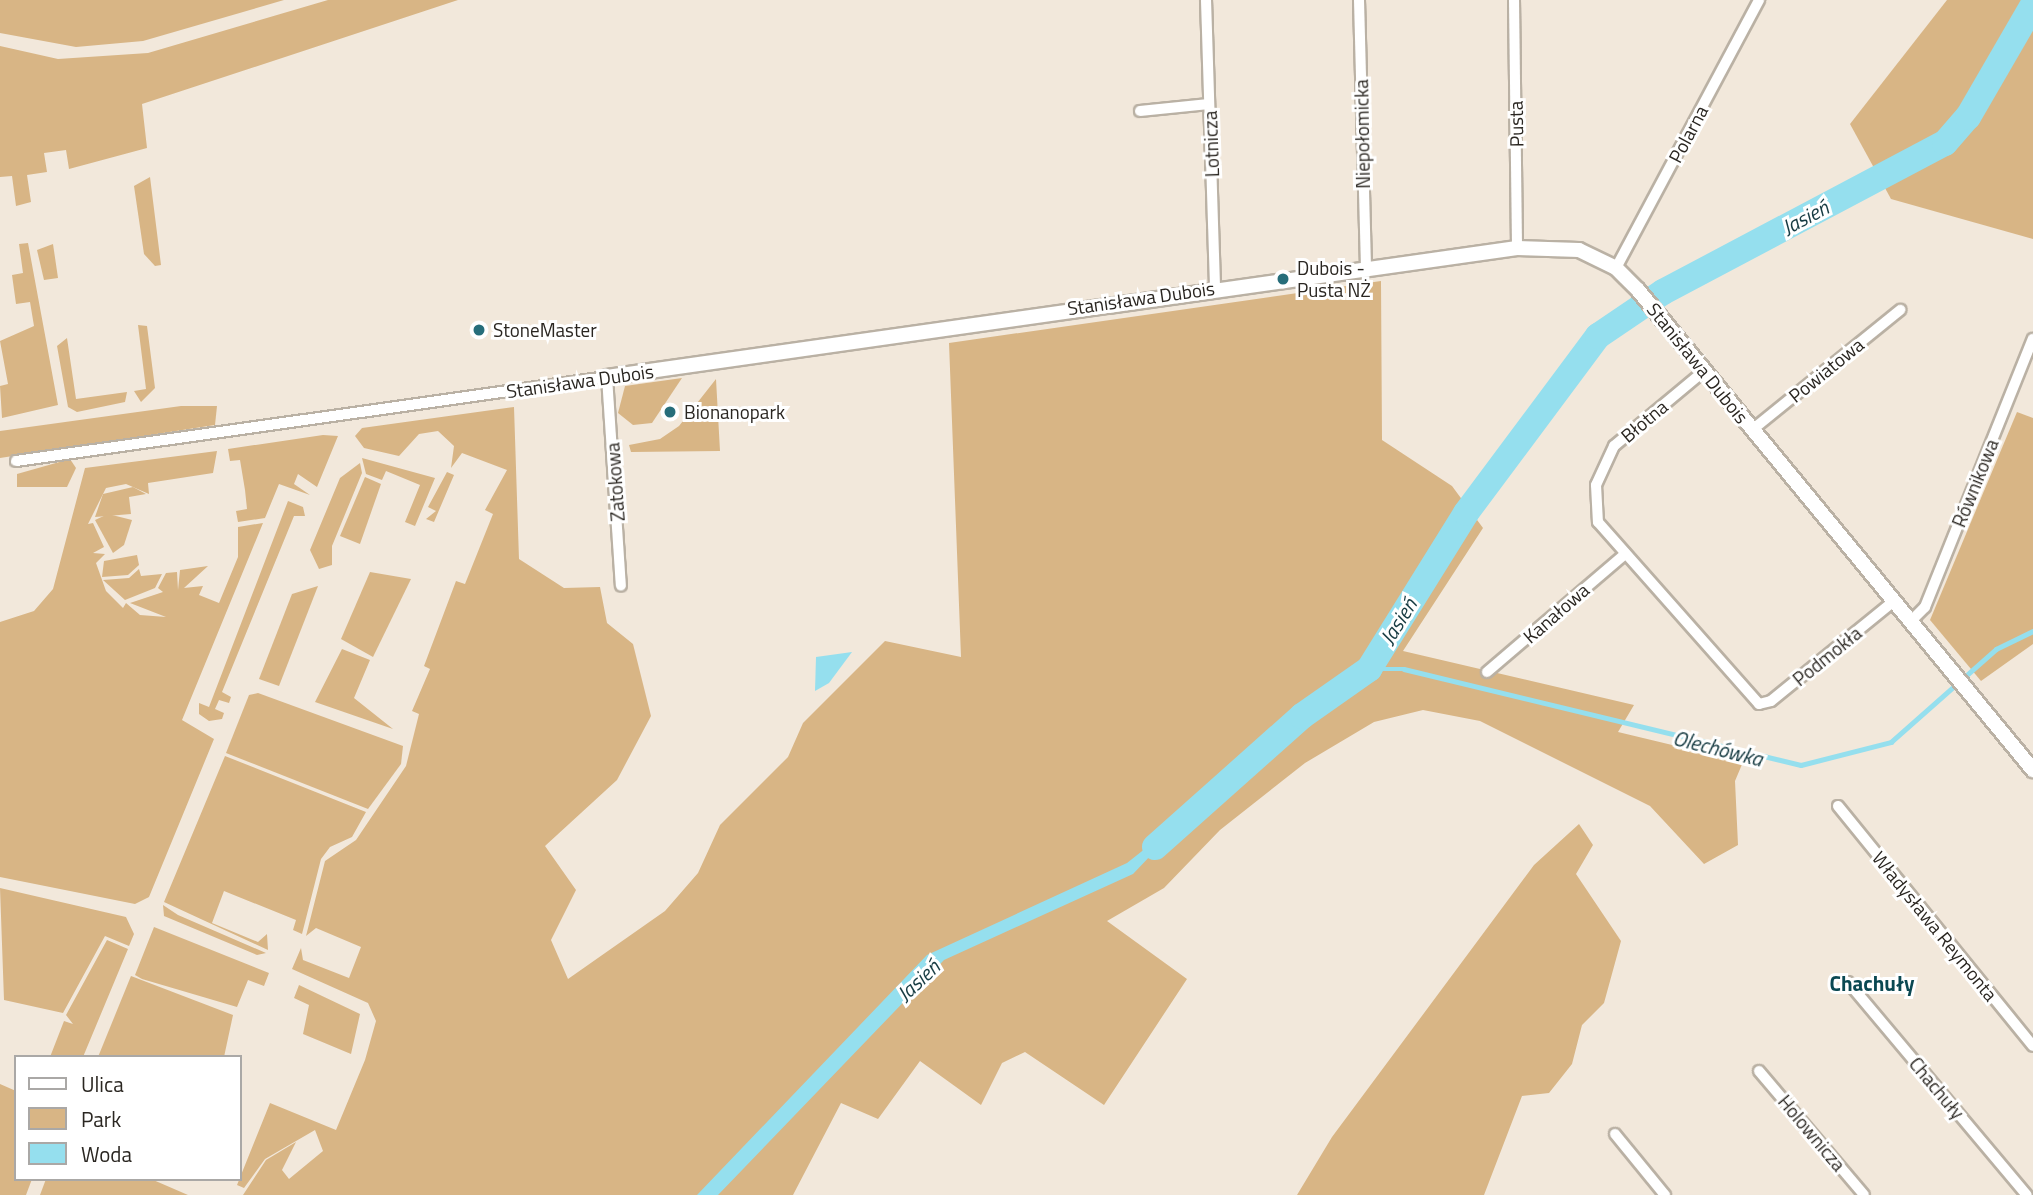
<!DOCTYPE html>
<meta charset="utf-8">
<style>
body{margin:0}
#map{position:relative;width:2033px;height:1195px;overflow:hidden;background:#f2e8db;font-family:"Titillium Web",sans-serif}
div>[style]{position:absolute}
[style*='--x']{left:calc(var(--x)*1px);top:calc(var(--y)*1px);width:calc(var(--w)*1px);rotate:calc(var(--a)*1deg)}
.green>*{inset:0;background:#d8b585}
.water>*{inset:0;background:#95dfee}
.stream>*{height:4.5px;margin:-2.25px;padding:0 2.25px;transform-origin:2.25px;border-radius:2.25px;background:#95dfee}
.river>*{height:26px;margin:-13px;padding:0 13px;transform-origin:13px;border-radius:13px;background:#95dfee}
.roads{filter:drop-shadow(2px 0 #bab1a4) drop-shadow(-2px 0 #bab1a4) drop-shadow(0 2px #bab1a4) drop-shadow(0 -2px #bab1a4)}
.minor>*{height:10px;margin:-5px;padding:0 5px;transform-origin:5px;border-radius:5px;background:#fff}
.tertiary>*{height:14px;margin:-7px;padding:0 7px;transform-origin:7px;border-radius:7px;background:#fff}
.dots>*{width:19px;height:19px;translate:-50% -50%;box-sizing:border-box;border:4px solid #fff;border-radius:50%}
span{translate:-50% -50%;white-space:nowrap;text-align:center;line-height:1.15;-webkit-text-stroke:6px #fff;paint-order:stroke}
.street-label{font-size:19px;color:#2a2621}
.poi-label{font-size:19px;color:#2a2621}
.left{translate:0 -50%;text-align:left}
.water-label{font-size:21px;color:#183c43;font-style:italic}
.neighbourhood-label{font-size:21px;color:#0a4852;font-weight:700}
.legend{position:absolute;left:14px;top:1055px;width:228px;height:126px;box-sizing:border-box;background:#fff;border:2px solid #aaa8a6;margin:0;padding:9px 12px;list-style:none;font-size:21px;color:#2a2621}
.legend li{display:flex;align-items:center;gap:14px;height:35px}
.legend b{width:35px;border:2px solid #aaa8a6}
</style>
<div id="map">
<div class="green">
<i style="clip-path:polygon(0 0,284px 0,143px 41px,76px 47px,0 33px)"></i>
<i style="clip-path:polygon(328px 0,458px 0,142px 104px,147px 148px,69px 169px,66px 150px,44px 153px,47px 172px,27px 175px,31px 202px,16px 206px,12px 176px,0 177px,0 46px,58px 59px,148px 53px)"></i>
<i style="clip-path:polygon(1947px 0,2033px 0,2033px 239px,1891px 199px,1850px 124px)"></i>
<i style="clip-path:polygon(150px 177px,161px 265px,155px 266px,144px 254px,134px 186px)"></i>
<i style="clip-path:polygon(28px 243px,58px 405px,2px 418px,0 386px,8px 384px,0 341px,34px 326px,30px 302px,16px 304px,12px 275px,23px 273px,19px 244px)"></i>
<i style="clip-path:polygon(53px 244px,58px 278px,44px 280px,37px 250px)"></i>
<i style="clip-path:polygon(1381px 281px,1382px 440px,1452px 486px,1483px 528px,1403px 651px,1634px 705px,1618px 732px,1743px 762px,1735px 781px,1738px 845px,1704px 864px,1650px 806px,1480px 721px,1423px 710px,1374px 722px,1305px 763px,1220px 830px,1164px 888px,1107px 921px,1187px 979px,1104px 1105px,1025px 1052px,1002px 1063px,981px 1105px,920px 1061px,878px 1119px,841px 1103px,793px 1195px,243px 1195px,266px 1160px,296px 1142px,282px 1170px,289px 1179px,323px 1151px,315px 1130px,265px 1159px,244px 1188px,237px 1185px,270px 1103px,336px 1130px,365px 1060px,376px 1021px,368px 1003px,292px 969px,301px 948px,303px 960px,349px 978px,361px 947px,316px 928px,306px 936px,325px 861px,356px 840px,406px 766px,419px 714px,412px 711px,430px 669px,424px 666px,456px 581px,465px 584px,493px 514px,485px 510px,507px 470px,462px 453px,451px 468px,454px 446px,438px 431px,419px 434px,399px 456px,364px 448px,355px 436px,362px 428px,514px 407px,519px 559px,564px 588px,600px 587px,607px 623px,633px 644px,651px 716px,617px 780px,545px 846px,576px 890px,551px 940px,568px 979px,665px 911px,698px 873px,720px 825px,788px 757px,803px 723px,885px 641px,961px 657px,949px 343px)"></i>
<i style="clip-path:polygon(138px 325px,147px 326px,155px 388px,141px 402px,134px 391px,146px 389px)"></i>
<i style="clip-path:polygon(67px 338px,76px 399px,127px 392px,125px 402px,77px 412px,68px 407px,57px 346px)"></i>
<i style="clip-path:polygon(682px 378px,652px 423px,633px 425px,618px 413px,625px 386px)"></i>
<i style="clip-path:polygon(716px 379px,720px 451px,631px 452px,629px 445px,660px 439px,679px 426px)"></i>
<i style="clip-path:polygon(181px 406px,217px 406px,215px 425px,0 458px,0 431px)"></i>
<i style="clip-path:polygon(2017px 412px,2033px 418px,2033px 644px,1981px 681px,1930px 620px)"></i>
<i style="clip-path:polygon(323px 435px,338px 436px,317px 487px,298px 474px,294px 484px,310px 495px,279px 484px,265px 518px,238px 522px,236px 511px,247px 509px,245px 490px,240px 460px,230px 461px,228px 449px)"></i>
<i style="clip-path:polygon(217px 451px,213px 473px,148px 483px,149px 494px,126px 484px,106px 488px,88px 524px,93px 523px,104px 547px,93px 553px,105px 554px,96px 563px,106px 591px,123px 608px,126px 603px,140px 615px,166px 617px,130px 603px,163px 592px,158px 588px,166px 573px,177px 572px,178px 590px,180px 570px,208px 566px,184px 588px,203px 586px,199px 595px,219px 603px,238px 557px,238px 527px,263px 523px,182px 720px,214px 739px,149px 897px,135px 904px,0 877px,0 622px,34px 611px,53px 589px,85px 468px)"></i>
<i style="clip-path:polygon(362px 458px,435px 478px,415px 526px,405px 522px,420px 485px,386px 471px,382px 480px,366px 474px)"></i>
<i style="clip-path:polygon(70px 459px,76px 468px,67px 487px,17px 487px,17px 474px)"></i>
<i style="clip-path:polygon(360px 463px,362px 473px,332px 546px,332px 565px,319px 569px,310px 550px,340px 478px)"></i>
<i style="clip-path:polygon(447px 472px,454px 475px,434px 522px,426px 519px,436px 511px,428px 507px)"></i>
<i style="clip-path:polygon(365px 477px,381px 484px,360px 544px,340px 536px)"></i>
<i style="clip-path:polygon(133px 487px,146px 494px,129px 497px,131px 514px,95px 517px,103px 494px)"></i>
<i style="clip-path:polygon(288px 501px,303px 507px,305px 516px,294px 516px,222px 692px,231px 697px,229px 703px,219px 700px,215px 709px,224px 713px,222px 719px,209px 721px,199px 714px,199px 703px,209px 707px)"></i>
<i style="clip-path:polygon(108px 514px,132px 520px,124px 545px,113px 553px,95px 520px)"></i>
<i style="clip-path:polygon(137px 555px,139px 565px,128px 575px,102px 577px,104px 561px)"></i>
<i style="clip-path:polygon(139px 569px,141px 576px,162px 574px,155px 588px,125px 600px,103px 580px,129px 578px)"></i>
<i style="clip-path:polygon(370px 572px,411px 579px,373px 657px,341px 639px)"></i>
<i style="clip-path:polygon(318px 586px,279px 686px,259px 679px,292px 594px)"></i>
<i style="clip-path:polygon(342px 649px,370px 660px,354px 698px,393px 729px,315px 702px)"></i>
<i style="clip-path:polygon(258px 693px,403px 746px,401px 764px,368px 809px,226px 753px,249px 695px)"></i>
<i style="clip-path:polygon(225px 756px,366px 812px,352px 837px,330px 847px,321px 859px,302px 934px,293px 930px,296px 920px,224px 891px,212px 923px,258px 942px,267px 934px,268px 950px,164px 902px)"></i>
<i style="clip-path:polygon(1579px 824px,1593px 845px,1576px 874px,1621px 941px,1604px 1003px,1582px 1025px,1572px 1064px,1549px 1093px,1522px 1096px,1484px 1195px,1297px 1195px,1332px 1137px,1534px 865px)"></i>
<i style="clip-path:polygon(0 888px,126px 917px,134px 934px,129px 946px,105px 936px,63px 1013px,4px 1000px)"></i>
<i style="clip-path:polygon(163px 905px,178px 915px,266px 953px,257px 955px,164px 916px)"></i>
<i style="clip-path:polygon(154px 927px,269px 973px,264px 986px,248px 980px,237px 1007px,142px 979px,135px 975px)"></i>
<i style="clip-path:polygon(107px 940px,128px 949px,83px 1057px,50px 1057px,64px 1021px,73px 1024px,66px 1015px)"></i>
<i style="clip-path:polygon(131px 976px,233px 1015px,224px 1057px,98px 1057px)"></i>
<i style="clip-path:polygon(299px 985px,360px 1014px,351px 1054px,303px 1034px,309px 1005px,294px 998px)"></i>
<i style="clip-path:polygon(0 1084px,16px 1091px,16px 1179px,32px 1179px,26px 1195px,0 1195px)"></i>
<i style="clip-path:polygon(46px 1179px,151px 1179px,188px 1195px,40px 1195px)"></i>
</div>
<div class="water">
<i style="clip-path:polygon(852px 652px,829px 683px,815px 691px,816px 657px)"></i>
<i style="clip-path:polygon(1194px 810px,1133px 874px,944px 960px,718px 1195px,697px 1195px,927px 955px,1127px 863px)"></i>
</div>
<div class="stream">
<i style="--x:1369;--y:669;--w:35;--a:0"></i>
<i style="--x:1404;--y:669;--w:408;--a:13.6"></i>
<i style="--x:1801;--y:765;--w:93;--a:-14.3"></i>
<i style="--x:1891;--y:742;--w:140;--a:-41.5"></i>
<i style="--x:1996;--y:649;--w:41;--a:-25.9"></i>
</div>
<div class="river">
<i style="--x:1155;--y:847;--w:197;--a:-41.7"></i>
<i style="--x:1302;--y:716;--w:82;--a:-35"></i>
<i style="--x:1369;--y:669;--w:184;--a:-58.1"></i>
<i style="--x:1466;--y:513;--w:221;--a:-53.3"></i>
<i style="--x:1598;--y:336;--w:78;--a:-34.1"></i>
<i style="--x:1663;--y:292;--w:319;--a:-27.9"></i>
<i style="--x:1945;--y:143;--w:35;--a:-49"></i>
<i style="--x:1968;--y:117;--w:129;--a:-59.9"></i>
</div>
<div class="roads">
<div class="minor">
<i style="--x:1206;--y:0;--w:287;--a:88.2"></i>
<i style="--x:1359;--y:0;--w:268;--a:88.5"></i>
<i style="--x:1514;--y:0;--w:248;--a:89.3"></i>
<i style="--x:1140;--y:111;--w:69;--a:-5.8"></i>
<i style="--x:1616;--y:268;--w:304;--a:-61.9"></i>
<i style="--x:1704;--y:371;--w:117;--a:140.2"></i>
<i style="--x:1614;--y:446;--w:43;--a:114.8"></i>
<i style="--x:1596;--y:485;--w:37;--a:87"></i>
<i style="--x:1598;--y:522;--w:243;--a:48.5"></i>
<i style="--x:1759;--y:704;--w:12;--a:-14"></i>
<i style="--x:1771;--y:701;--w:157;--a:-39.1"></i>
<i style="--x:1752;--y:430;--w:191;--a:-39"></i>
<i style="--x:16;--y:461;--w:597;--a:-8.09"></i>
<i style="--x:607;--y:377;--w:209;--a:86.2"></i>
<i style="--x:1910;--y:622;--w:21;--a:-45"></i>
<i style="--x:1925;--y:607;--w:289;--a:-68.1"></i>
<i style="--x:1487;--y:672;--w:182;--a:-40.5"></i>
<i style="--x:1838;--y:806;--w:309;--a:50.9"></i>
<i style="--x:1848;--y:982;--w:278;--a:50"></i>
<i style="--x:1759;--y:1071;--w:162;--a:49.7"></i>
<i style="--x:1615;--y:1134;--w:79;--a:50.7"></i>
</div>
<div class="tertiary">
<i style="--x:607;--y:377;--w:919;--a:-8.07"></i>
<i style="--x:1517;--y:248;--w:62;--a:1.8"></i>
<i style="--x:1579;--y:250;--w:41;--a:25.9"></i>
<i style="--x:1616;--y:268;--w:31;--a:45"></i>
<i style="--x:1638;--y:290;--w:622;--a:50.55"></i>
</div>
</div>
<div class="dots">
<i style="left:1283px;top:279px;background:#266d7a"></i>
<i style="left:479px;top:330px;background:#266d7a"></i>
<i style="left:670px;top:412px;background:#266d7a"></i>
</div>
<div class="street-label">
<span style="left:1516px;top:124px;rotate:-91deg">Pusta</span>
<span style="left:1362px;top:134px;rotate:-91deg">Niepołomicka</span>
<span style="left:1688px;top:134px;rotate:-62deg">Polarna</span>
<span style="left:1211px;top:144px;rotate:-92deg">Lotnicza</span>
<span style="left:1141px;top:298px;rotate:-8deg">Stanisława Dubois</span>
<span style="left:1698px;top:363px;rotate:51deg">Stanisława Dubois</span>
<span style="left:1826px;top:370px;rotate:-39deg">Powiatowa</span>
<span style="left:580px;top:381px;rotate:-8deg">Stanisława Dubois</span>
<span style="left:1644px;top:421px;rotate:-40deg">Błotna</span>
<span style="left:615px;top:482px;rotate:-94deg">Zatokowa</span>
<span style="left:1975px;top:483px;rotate:-68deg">Równikowa</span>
<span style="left:1556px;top:613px;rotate:-41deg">Kanałowa</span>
<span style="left:1827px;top:656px;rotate:-39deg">Podmokła</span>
<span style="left:1935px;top:926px;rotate:51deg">Władysława Reymonta</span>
<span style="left:1937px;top:1088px;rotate:50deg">Chachuły</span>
<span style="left:1812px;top:1133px;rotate:50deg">Holownicza</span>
</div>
<div class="poi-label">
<span class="left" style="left:1297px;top:279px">Dubois -<br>Pusta NŻ</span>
<span class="left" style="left:493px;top:330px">StoneMaster</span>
<span class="left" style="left:684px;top:412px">Bionanopark</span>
</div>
<div class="water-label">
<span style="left:1805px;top:217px;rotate:-28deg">Jasień</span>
<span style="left:1398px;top:621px;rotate:-58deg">Jasień</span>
<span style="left:1718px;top:748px;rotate:14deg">Olechówka</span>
<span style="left:918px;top:980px;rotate:-43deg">Jasień</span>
</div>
<div class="neighbourhood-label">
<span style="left:1872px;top:983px">Chachuły</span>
</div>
<ul class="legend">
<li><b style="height:9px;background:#fff"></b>Ulica</li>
<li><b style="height:19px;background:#d8b585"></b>Park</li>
<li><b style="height:19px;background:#95dfee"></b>Woda</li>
</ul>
</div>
